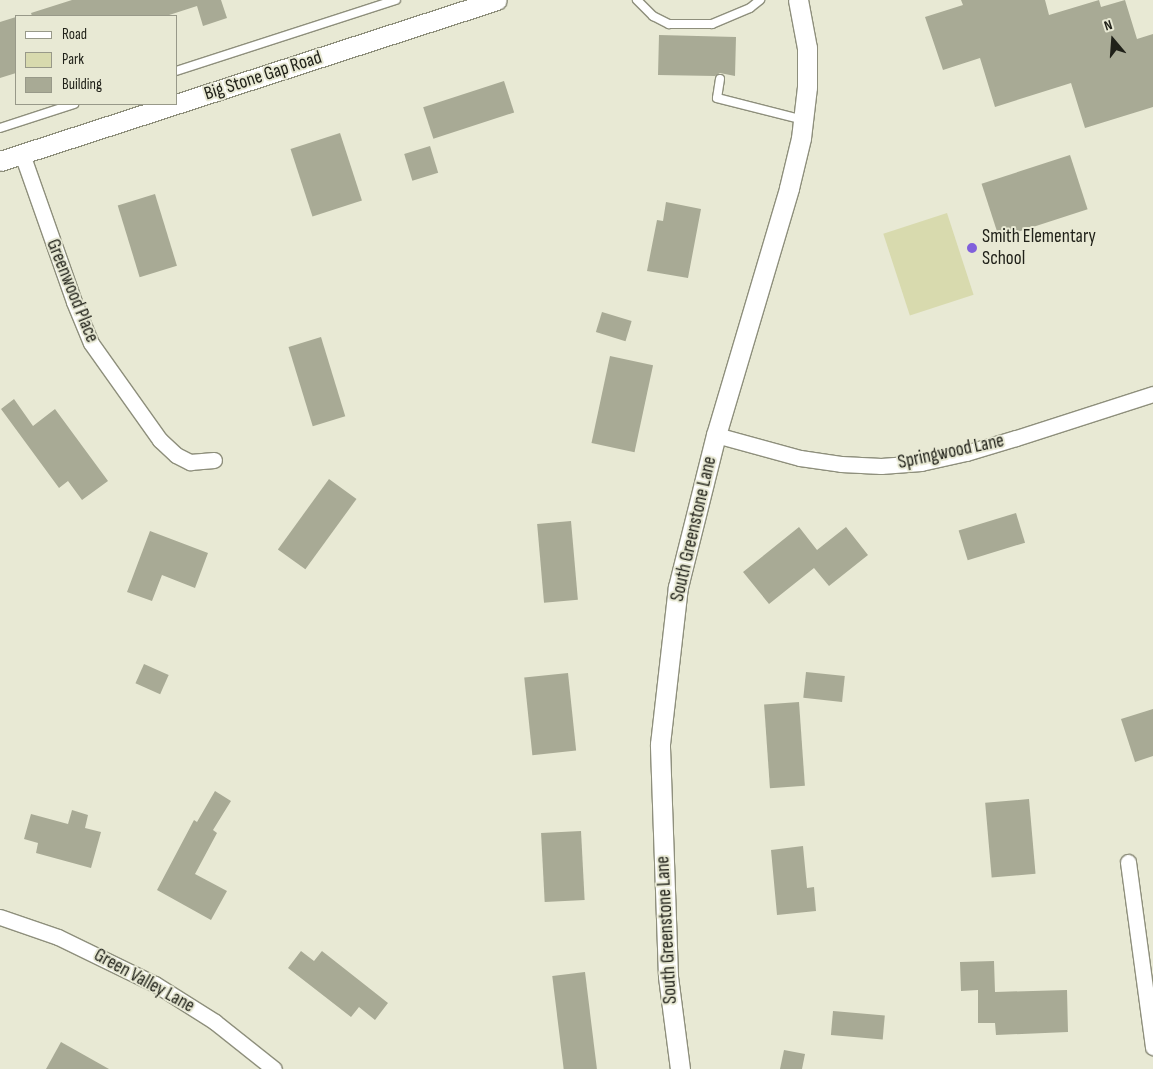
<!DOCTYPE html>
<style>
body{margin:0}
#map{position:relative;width:1153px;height:1069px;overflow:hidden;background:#e8e9d4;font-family:"Sofia Sans Condensed",sans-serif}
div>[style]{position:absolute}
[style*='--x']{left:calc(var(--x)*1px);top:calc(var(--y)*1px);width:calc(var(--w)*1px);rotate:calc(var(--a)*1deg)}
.green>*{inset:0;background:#d8daae;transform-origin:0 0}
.building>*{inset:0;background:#a8aa95;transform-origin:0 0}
.roads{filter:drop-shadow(1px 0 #8e8f7c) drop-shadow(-1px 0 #8e8f7c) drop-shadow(0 1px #8e8f7c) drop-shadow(0 -1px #8e8f7c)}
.service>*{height:8px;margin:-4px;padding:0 4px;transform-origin:4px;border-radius:4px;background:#fff}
.minor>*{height:15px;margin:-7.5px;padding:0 7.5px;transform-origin:7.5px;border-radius:7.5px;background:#fff}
.tertiary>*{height:19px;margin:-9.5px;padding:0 9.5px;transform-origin:9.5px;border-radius:9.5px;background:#fff}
.dots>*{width:14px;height:14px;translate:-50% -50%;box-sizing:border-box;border:2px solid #e8e9d4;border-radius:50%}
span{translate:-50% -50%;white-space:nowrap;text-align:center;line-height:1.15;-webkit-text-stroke:4px #e8e9d4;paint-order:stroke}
.street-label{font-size:19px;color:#202119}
.poi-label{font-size:19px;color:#202119}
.left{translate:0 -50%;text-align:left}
.legend{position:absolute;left:15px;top:15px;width:162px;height:90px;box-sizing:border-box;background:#e8e9d4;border:1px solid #989989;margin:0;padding:6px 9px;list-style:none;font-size:15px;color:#202119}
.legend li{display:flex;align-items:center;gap:10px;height:25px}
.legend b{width:25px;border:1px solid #989989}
.north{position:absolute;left:1088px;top:15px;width:50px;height:50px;-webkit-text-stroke:4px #e8e9d4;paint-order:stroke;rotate:342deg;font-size:14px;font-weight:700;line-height:20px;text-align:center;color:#202119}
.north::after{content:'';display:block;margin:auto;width:18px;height:22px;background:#202119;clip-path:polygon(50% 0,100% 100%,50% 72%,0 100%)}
</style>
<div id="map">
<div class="green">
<i style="left:947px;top:213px;width:86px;height:67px;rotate:72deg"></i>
</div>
<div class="building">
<i style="clip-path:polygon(72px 0,221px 0,227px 18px,203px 26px,197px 6px,166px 16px,32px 16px,31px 13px)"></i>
<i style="clip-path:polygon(961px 0,1045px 0,1049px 15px,1099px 0,1101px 7px,1125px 0,1137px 39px,1153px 34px,1153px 107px,1085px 128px,1071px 83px,995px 107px,980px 58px,943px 70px,925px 17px,963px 5px)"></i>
<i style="clip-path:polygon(16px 17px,16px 73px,0 78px,0 22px)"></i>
<i style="clip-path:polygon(659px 35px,736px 37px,735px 76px,720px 73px,715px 76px,658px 75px)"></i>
<i style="left:504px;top:81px;width:33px;height:85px;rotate:72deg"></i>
<i style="left:340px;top:133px;width:71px;height:52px;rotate:72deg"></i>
<i style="left:430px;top:146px;width:28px;height:27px;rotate:73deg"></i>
<i style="left:1070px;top:155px;width:57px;height:93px;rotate:72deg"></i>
<i style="left:155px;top:194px;width:75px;height:39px;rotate:73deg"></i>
<i style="clip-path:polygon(666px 202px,701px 209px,688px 278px,647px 271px,657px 220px,663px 221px)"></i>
<i style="left:602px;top:312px;width:31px;height:21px;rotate:17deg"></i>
<i style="left:321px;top:337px;width:83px;height:34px;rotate:73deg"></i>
<i style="left:610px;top:356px;width:44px;height:89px;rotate:12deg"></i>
<i style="clip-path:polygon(14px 399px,33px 426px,55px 409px,108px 481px,82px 500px,68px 481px,59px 488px,1px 409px)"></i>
<i style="left:329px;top:479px;width:34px;height:87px;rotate:36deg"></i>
<i style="left:1016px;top:513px;width:31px;height:60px;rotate:73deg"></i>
<i style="left:571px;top:521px;width:79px;height:34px;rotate:85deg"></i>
<i style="clip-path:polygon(799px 527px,817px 550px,846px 527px,868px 555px,829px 586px,814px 568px,769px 604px,743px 572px)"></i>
<i style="clip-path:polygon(150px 531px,208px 553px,195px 588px,162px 575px,152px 601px,127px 592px)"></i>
<i style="left:144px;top:664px;width:27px;height:21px;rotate:24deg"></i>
<i style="left:806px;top:672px;width:39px;height:26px;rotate:6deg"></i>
<i style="left:568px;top:673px;width:78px;height:44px;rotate:84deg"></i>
<i style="left:799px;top:702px;width:84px;height:35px;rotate:86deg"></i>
<i style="clip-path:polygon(1153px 709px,1153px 756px,1135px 762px,1121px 719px)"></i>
<i style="clip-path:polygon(215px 791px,231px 801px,213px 830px,217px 833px,195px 874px,227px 891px,211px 920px,157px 890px,194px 820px,197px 822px)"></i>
<i style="left:1029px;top:799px;width:75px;height:44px;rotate:85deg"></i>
<i style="clip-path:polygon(72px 810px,88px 815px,85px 828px,101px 832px,91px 868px,36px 853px,38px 843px,24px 839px,31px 814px,68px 824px)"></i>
<i style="left:581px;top:831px;width:69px;height:40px;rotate:87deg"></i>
<i style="clip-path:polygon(803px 846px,807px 888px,814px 887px,816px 911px,777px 915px,771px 850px)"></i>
<i style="clip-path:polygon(301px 951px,314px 961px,322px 951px,388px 1003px,375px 1020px,359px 1007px,351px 1017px,288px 968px)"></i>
<i style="clip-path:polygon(994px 961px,995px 992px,1067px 990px,1068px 1032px,996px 1035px,995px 1023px,978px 1023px,978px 990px,961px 991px,960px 962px)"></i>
<i style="left:585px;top:972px;width:98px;height:33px;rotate:83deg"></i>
<i style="left:833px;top:1011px;width:52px;height:24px;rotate:5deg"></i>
<i style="clip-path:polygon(61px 1042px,109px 1069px,46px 1069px)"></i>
<i style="clip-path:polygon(784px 1050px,805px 1054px,802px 1069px,780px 1069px)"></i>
</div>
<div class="roads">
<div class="service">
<i style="--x:637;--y:0;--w:23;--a:45"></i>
<i style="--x:653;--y:16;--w:18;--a:27"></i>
<i style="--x:669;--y:24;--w:43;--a:0"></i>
<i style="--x:712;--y:24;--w:41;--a:-22.8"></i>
<i style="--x:750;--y:8;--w:13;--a:-39"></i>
<i style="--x:176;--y:71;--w:231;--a:-17.9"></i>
<i style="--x:720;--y:79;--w:19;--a:99"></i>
<i style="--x:717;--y:98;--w:89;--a:14.3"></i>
<i style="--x:0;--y:128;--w:78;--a:-18"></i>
</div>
<div class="minor">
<i style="--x:22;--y:154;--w:157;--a:70.6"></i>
<i style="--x:74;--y:302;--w:44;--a:67.5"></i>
<i style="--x:91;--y:343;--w:119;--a:54.6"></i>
<i style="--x:160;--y:440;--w:22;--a:43"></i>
<i style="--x:176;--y:455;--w:16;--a:27"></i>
<i style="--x:190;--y:462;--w:24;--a:-5"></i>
<i style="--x:716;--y:435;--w:87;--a:15.3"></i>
<i style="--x:800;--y:458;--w:41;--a:8.3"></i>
<i style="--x:841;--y:464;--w:40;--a:2.9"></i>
<i style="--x:881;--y:466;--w:40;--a:-4.3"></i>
<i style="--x:921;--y:463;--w:46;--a:-12.5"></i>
<i style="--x:966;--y:453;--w:52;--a:-16.7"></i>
<i style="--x:1016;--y:438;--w:144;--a:-17.8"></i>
<i style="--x:1128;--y:862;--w:187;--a:82.3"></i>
<i style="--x:0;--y:917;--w:61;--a:19"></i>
<i style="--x:58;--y:937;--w:108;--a:25.9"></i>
<i style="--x:155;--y:984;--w:71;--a:32.3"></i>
<i style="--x:215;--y:1022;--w:75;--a:38.5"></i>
</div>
<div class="tertiary">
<i style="--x:0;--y:161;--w:522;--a:-17.95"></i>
<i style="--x:680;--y:1069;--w:94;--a:-97.4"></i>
<i style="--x:668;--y:976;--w:232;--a:-92"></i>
<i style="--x:660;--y:744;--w:158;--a:-83.5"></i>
<i style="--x:678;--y:587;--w:157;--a:-76"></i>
<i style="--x:716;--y:435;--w:258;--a:-73.5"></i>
<i style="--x:789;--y:188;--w:51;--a:-76.5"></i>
<i style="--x:801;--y:138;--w:51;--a:-83.3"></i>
<i style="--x:807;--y:87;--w:39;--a:-90"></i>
<i style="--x:807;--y:48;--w:49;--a:-100.6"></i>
</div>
</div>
<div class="dots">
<i style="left:972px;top:248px;background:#8060db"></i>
</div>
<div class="street-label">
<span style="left:263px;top:76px;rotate:-18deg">Big Stone Gap Road</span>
<span style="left:72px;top:291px;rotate:68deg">Greenwood Place</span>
<span style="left:951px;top:452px;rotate:-12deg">Springwood Lane</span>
<span style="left:694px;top:529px;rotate:-77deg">South Greenstone Lane</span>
<span style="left:667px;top:930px;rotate:-93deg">South Greenstone Lane</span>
<span style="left:144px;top:981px;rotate:29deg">Green Valley Lane</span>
</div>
<div class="poi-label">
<span class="left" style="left:982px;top:248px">Smith Elementary<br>School</span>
</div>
<ul class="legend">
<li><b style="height:6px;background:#fff"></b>Road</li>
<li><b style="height:14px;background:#d8daae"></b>Park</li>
<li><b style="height:14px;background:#a8aa95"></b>Building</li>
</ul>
<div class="north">N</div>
</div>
